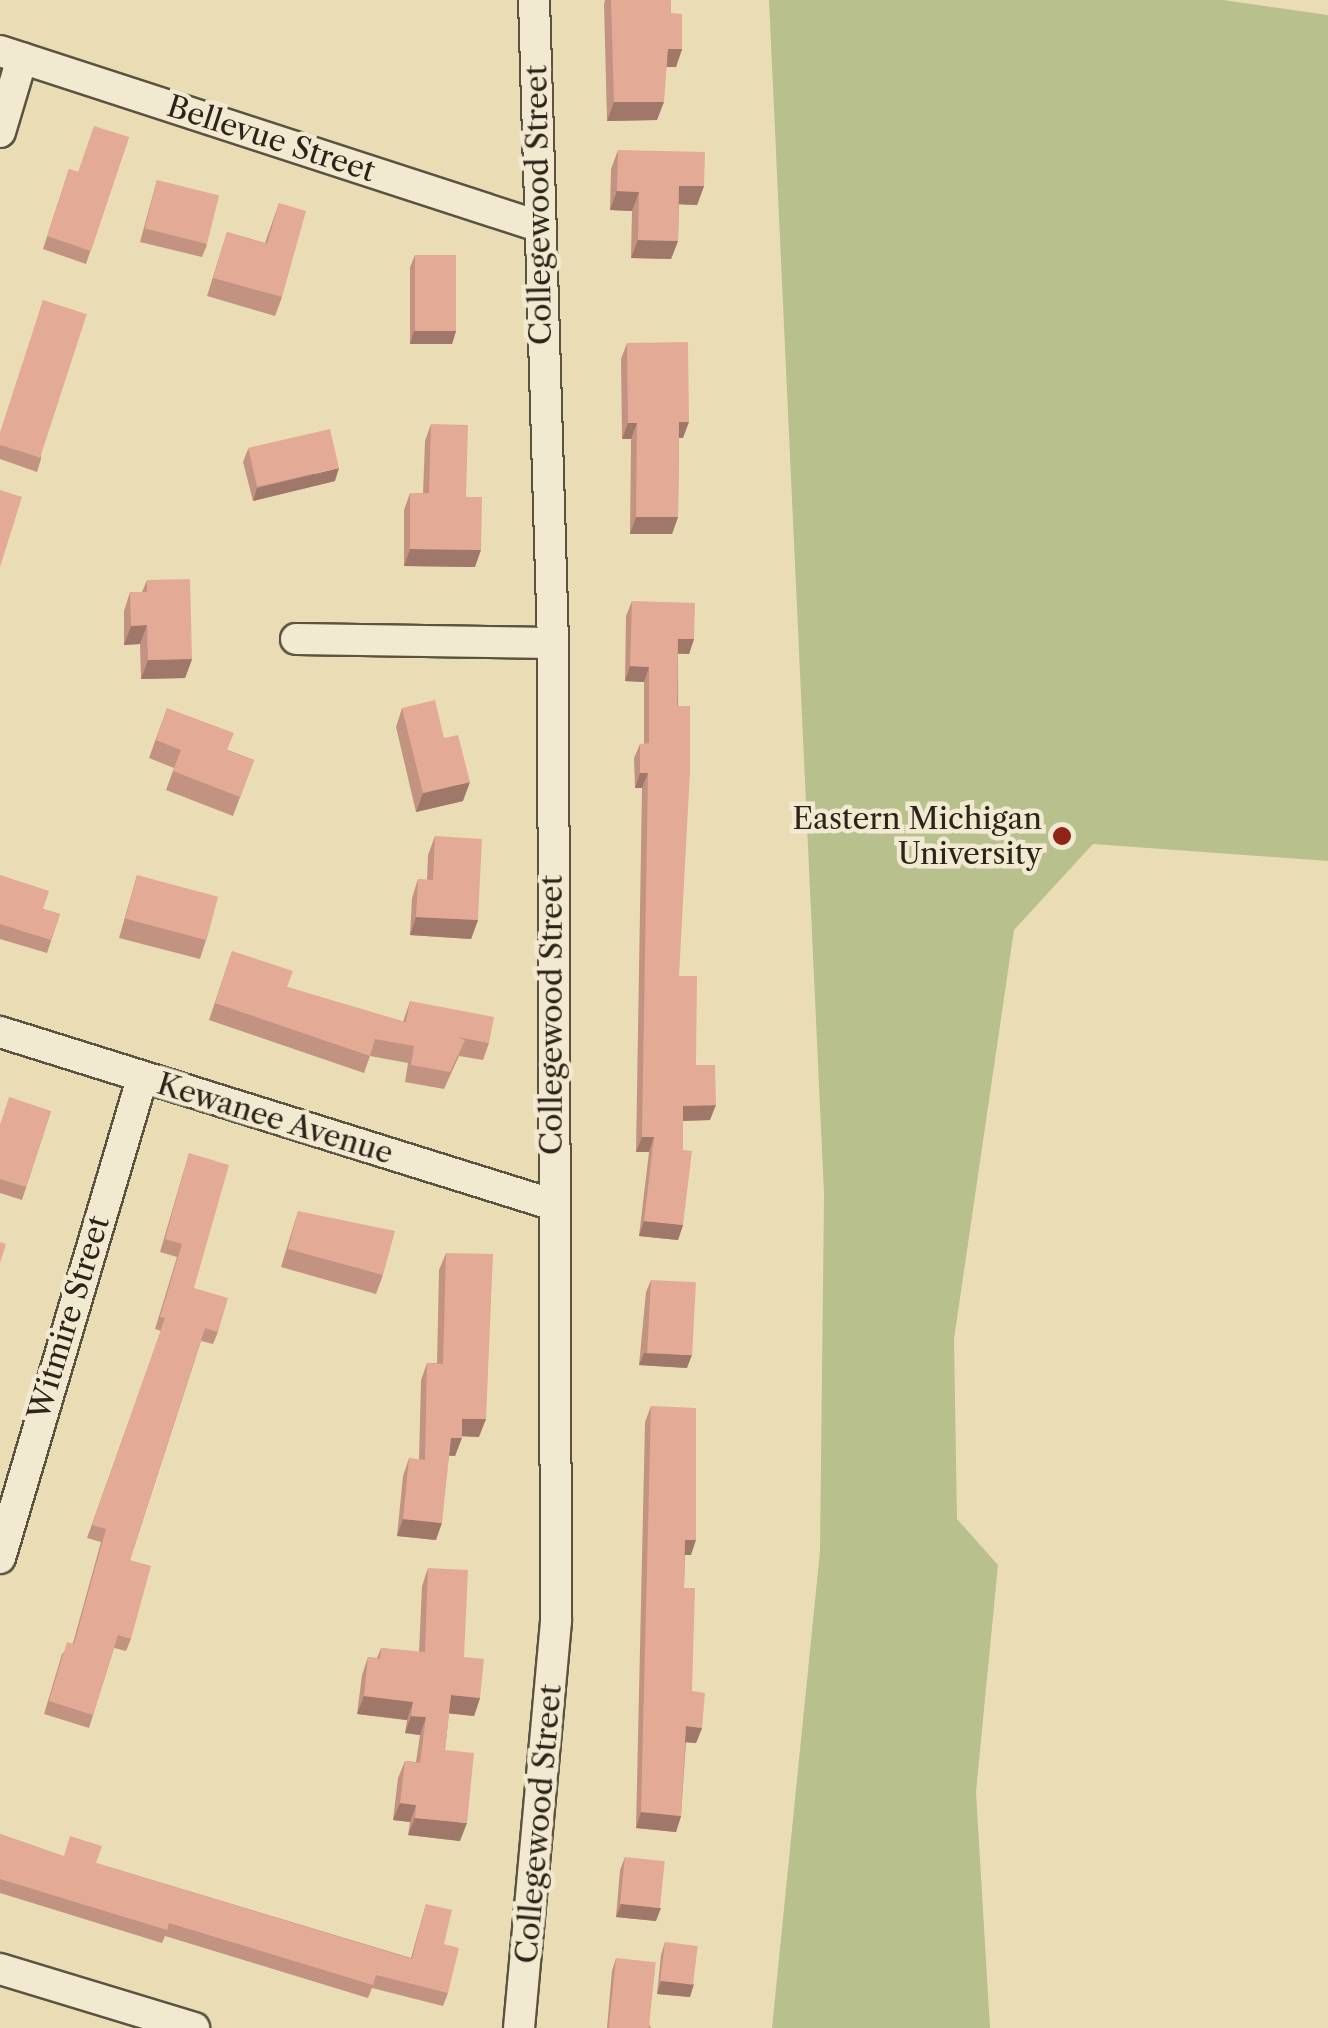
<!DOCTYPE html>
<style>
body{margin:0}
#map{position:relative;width:1328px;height:2028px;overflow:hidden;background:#eaddb6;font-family:"Libre Caslon Text",serif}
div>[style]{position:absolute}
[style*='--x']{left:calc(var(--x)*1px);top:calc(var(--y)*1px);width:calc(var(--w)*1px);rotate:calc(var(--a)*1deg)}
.green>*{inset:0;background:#b8c08d}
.roads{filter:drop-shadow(2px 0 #5c5240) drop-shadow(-2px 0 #5c5240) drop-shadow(0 2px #5c5240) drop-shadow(0 -2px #5c5240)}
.street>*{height:30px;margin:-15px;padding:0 15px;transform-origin:15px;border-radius:15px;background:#f1e9d0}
.wall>*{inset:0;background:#c39381}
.shaded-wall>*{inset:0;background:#9f7869}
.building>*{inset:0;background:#e3ab96;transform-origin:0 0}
.dots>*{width:28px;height:28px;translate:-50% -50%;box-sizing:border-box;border:5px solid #f1e9d0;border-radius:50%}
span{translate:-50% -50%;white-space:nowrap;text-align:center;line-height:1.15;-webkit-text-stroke:9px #f1e9d0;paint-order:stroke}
.street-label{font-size:30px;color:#2d2419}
.poi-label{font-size:30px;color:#2d2419}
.right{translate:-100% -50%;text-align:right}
</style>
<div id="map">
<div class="green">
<i style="clip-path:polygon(769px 0,1223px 0,1328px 15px,1328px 861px,1093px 844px,1014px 930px,954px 1339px,957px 1519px,998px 1565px,976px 1792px,990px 2028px,772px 2028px,820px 1551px,824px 1194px)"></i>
</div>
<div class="roads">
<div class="street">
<i style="--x:0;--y:51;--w:569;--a:18.02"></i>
<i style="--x:0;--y:132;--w:77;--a:-73.4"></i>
<i style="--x:296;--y:639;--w:257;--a:0.9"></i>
<i style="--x:0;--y:1032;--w:577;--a:17.34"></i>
<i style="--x:0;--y:1558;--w:500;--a:-73.5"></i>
<i style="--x:0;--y:1969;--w:203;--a:16.9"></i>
<i style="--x:519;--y:2028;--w:409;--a:-84.8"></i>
<i style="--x:556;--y:1621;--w:978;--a:-90.18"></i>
<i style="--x:553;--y:643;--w:643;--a:-91.69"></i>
</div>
</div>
<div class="wall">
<i style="clip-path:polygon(605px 0,671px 0,671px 13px,682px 49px,676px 67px,666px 67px,657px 120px,607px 121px,604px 4px)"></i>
<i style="clip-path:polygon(129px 137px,86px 264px,43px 249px,69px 169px,78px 172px)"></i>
<i style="clip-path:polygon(618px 150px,704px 186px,697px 205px,679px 204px,678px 241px,671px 259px,631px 258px,632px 211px,610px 210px,611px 169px)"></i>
<i style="clip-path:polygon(157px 180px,207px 245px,202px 257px,140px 242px)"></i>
<i style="clip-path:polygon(279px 203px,282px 297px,275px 316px,207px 296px,227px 232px,265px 243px)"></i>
<i style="clip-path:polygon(415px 255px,456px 331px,452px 344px,410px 344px,410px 267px)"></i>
<i style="clip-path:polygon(43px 300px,41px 459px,37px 472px,0 459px,0 446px)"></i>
<i style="clip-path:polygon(627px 343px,683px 438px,679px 438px,678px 517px,672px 534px,630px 534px,631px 439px,622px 439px,621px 359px)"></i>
<i style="clip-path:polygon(431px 424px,466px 497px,475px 567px,404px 566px,404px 510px,410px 493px,423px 493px,425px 441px)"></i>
<i style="clip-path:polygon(248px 449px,335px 481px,253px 501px,243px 462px)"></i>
<i style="clip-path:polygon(147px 580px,192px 659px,185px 678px,141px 679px,140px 644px,124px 645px,124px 611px,130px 592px,142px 592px)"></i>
<i style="clip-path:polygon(632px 601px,694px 639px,689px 654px,678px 654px,679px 976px,696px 1065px,710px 1120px,683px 1121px,683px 1225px,678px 1240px,639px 1236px,649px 1152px,636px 1152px,642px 788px,635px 788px,634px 758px,640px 744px,644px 744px,644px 682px,625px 681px,626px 616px)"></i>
<i style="clip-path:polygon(167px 708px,228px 750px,254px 760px,233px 816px,166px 790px,174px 768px,149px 758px)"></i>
<i style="clip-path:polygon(402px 708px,444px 738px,463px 801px,416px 812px,396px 727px)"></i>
<i style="clip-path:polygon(435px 836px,478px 920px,471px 939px,410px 935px,412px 898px,418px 879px,427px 880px,428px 855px)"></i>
<i style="clip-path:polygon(0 875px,43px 909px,60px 914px,47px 953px,0 939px)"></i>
<i style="clip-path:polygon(137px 875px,206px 940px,200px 959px,119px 938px)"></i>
<i style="clip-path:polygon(232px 951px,287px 987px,403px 1022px,410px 1001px,489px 1043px,483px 1060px,459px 1056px,444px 1089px,405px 1082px,408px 1063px,370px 1056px,364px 1073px,209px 1020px)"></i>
<i style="clip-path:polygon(51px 1111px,22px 1200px,0 1193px,0 1124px)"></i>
<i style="clip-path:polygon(189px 1153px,194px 1288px,218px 1332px,213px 1344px,201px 1341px,130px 1560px,131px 1639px,126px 1651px,114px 1648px,89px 1728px,44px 1714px,62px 1654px,73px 1643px,101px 1542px,87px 1538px,161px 1331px,155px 1329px,177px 1257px,160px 1252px)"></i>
<i style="clip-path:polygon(298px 1211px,383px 1275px,376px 1294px,281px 1267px)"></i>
<i style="clip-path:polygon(446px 1253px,479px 1437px,462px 1436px,455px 1456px,449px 1456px,436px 1540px,397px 1536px,403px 1476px,409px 1458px,419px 1460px,421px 1380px,427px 1363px,437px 1363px,439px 1270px)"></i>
<i style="clip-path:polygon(651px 1280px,687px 1368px,639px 1365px,646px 1292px)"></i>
<i style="clip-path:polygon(651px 1406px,691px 1555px,685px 1555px,684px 1588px,692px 1691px,702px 1728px,696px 1743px,686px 1742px,681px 1816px,676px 1832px,636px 1828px,645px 1422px)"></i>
<i style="clip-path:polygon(428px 1568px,480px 1698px,474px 1716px,449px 1713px,445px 1750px,460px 1841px,408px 1835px,410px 1822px,393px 1820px,398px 1778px,405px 1761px,416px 1762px,420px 1735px,405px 1733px,407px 1720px,357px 1714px,362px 1675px,368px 1657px,377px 1658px,381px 1648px,419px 1652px,422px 1586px)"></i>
<i style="clip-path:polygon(0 1834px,63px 1856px,96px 1863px,411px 1958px,426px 1904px,444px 1944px,448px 1993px,443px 2006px,372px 1988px,368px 1998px,165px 1936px,162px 1943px,0 1893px)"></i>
<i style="clip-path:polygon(625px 1857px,656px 1921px,616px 1917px,620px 1870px)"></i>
<i style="clip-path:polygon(665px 1942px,690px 1997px,657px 1994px,661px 1955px)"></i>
<i style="clip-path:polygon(616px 1958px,651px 2028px,607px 2028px,612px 1971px)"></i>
</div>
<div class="shaded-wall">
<i style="clip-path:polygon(668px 49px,682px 49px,676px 67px,661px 67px)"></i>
<i style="clip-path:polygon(614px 102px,664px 102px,657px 120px,607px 121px)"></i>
<i style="clip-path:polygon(679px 186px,704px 186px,697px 205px,672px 204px)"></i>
<i style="clip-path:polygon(617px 191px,639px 192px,632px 211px,610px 210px)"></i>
<i style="clip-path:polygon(638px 240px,678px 241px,671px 259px,631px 258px)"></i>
<i style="clip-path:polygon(414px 331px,456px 331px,452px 344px,410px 344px)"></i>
<i style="clip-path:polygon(679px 422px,689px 422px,683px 438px,673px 438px)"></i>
<i style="clip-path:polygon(628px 423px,637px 423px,631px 439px,622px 439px)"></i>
<i style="clip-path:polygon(339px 468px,335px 481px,253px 501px,257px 488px)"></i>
<i style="clip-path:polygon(636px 517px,678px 517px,672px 534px,630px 534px)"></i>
<i style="clip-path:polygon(410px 549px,481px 550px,475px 567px,404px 566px)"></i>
<i style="clip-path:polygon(147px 625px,140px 644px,124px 645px,131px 626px)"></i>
<i style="clip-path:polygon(678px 639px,694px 639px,689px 654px,673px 653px)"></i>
<i style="clip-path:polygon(192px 659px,185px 678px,141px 679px,148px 660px)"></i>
<i style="clip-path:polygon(630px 666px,649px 667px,644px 682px,625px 681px)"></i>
<i style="clip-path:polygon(640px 773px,648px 773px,642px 788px,635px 788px)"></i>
<i style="clip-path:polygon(470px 782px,463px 801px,416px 812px,423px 793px)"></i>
<i style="clip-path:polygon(416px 917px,478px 920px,471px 939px,410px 935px)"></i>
<i style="clip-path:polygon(716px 1105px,710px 1120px,677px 1121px,683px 1106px)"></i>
<i style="clip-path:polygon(642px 1137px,654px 1137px,649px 1152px,636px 1152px)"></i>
<i style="clip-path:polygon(644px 1221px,683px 1225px,678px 1240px,639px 1236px)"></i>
<i style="clip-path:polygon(644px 1353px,692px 1355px,687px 1368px,639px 1365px)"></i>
<i style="clip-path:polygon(462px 1419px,486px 1419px,479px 1437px,456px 1436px)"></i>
<i style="clip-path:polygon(451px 1438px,462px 1438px,455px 1456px,444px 1455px)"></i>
<i style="clip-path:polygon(403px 1519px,442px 1523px,436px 1540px,397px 1536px)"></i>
<i style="clip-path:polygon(685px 1540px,696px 1540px,691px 1555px,679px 1555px)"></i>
<i style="clip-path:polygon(451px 1695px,480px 1698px,474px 1716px,444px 1713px)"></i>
<i style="clip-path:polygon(364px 1696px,413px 1702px,407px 1720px,357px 1714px)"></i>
<i style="clip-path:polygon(411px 1716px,426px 1717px,420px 1735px,405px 1733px)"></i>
<i style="clip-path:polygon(686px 1726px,702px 1728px,696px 1743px,681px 1742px)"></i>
<i style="clip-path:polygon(400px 1803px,416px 1805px,410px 1822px,393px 1820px)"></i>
<i style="clip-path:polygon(641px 1812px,681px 1816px,676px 1832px,636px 1828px)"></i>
<i style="clip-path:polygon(415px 1818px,467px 1823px,460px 1841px,408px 1835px)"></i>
<i style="clip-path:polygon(621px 1904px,661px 1908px,656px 1921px,616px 1917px)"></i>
<i style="clip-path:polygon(661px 1981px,694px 1984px,690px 1997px,657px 1994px)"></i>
</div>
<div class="building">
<i style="clip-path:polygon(611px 0,671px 0,671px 13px,682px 14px,682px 49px,668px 49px,664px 102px,614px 102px)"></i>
<i style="clip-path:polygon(94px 126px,129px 137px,91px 251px,47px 236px,69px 169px,78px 172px)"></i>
<i style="clip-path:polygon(618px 150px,705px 152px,704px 186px,679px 186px,678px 241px,638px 240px,639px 192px,617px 191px)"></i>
<i style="left:157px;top:180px;width:64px;height:50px;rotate:14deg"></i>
<i style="clip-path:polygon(279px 203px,306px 211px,282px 297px,213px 278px,227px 232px,267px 244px)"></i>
<i style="left:415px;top:255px;width:41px;height:76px"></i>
<i style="left:43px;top:300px;width:46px;height:151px;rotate:18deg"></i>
<i style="clip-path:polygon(688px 342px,689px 422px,679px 422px,678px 517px,636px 517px,637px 423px,628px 423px,627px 343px)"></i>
<i style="clip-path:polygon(431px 424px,468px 425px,466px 497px,482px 497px,481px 550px,410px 549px,410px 493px,429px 493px)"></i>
<i style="left:330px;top:429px;width:40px;height:84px;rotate:77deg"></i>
<i style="clip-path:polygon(0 490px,22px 497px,0 567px)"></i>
<i style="clip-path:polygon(190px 579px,192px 659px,148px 660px,147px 625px,131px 626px,130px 592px,147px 592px,147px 580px)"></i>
<i style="clip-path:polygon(632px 601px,695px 603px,694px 639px,678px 639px,677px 706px,690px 706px,690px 772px,679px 976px,697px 976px,696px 1065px,715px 1065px,716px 1105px,683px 1106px,683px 1150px,692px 1151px,683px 1225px,644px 1221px,654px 1137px,642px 1137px,648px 773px,640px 773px,640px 744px,649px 743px,649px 667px,630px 666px)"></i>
<i style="clip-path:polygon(435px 700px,444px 738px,458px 735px,470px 782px,423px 793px,402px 708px)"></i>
<i style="clip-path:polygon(167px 708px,234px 733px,227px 750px,254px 760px,240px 797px,173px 771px,181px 750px,156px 740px)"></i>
<i style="clip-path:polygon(435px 836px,482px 839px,478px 920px,416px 917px,418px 879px,433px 880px)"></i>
<i style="clip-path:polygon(0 875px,49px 891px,43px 909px,60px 914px,51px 940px,0 924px)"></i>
<i style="left:137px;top:875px;width:84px;height:45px;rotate:15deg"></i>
<i style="clip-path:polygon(232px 951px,293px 971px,287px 987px,406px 1022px,410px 1001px,494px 1017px,489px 1043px,457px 1037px,465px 1040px,450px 1072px,411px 1065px,414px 1046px,375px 1039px,370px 1056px,215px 1003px)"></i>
<i style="clip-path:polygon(9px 1097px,51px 1111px,26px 1187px,0 1179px,0 1125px)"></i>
<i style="clip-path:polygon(189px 1153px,229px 1165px,194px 1288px,228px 1298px,218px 1332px,205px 1328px,130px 1560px,151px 1566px,131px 1639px,118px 1635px,93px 1715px,49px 1701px,67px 1642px,74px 1644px,106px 1529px,92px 1525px,165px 1318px,160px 1317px,182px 1244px,165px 1239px)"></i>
<i style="clip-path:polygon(298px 1211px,395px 1231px,383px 1275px,288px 1249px)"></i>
<i style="clip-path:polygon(0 1242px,6px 1244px,0 1263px)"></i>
<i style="clip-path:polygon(446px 1253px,493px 1254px,486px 1419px,462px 1419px,462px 1438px,451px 1438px,442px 1523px,403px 1519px,409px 1458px,425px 1460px,427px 1363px,443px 1364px)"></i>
<i style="left:651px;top:1280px;width:45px;height:73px;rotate:3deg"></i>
<i style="clip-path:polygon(651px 1406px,696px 1408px,696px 1540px,685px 1540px,684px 1588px,695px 1588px,692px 1691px,705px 1693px,702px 1728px,686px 1726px,681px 1816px,641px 1812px)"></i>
<i style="clip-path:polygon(428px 1568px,468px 1570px,464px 1657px,484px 1659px,480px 1698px,451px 1695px,445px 1750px,474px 1753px,467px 1823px,415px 1818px,416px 1805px,400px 1803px,405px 1761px,420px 1763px,426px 1717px,411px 1716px,413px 1702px,364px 1696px,368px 1657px,380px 1659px,381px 1648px,425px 1652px)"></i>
<i style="clip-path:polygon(0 1834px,64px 1856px,70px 1836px,102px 1846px,96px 1863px,412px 1959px,426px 1904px,452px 1910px,444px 1944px,459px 1948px,448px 1993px,376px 1975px,373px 1985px,169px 1923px,167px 1930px,0 1879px)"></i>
<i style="left:625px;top:1857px;width:40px;height:47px;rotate:6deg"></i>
<i style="left:665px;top:1942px;width:33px;height:39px;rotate:7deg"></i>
<i style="left:616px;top:1958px;width:40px;height:70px;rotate:6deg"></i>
</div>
<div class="dots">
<i style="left:1062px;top:836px;background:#8f2418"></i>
</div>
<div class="street-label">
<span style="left:271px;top:139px;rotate:18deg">Bellevue Street</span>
<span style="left:539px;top:205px;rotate:-91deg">Collegewood Street</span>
<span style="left:552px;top:1015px;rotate:-90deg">Collegewood Street</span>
<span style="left:275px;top:1119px;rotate:17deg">Kewanee Avenue</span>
<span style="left:69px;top:1318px;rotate:-73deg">Witmire Street</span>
<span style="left:539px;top:1824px;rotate:-85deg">Collegewood Street</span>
</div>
<div class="poi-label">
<span class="right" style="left:1042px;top:836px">Eastern Michigan<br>University</span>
</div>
</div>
